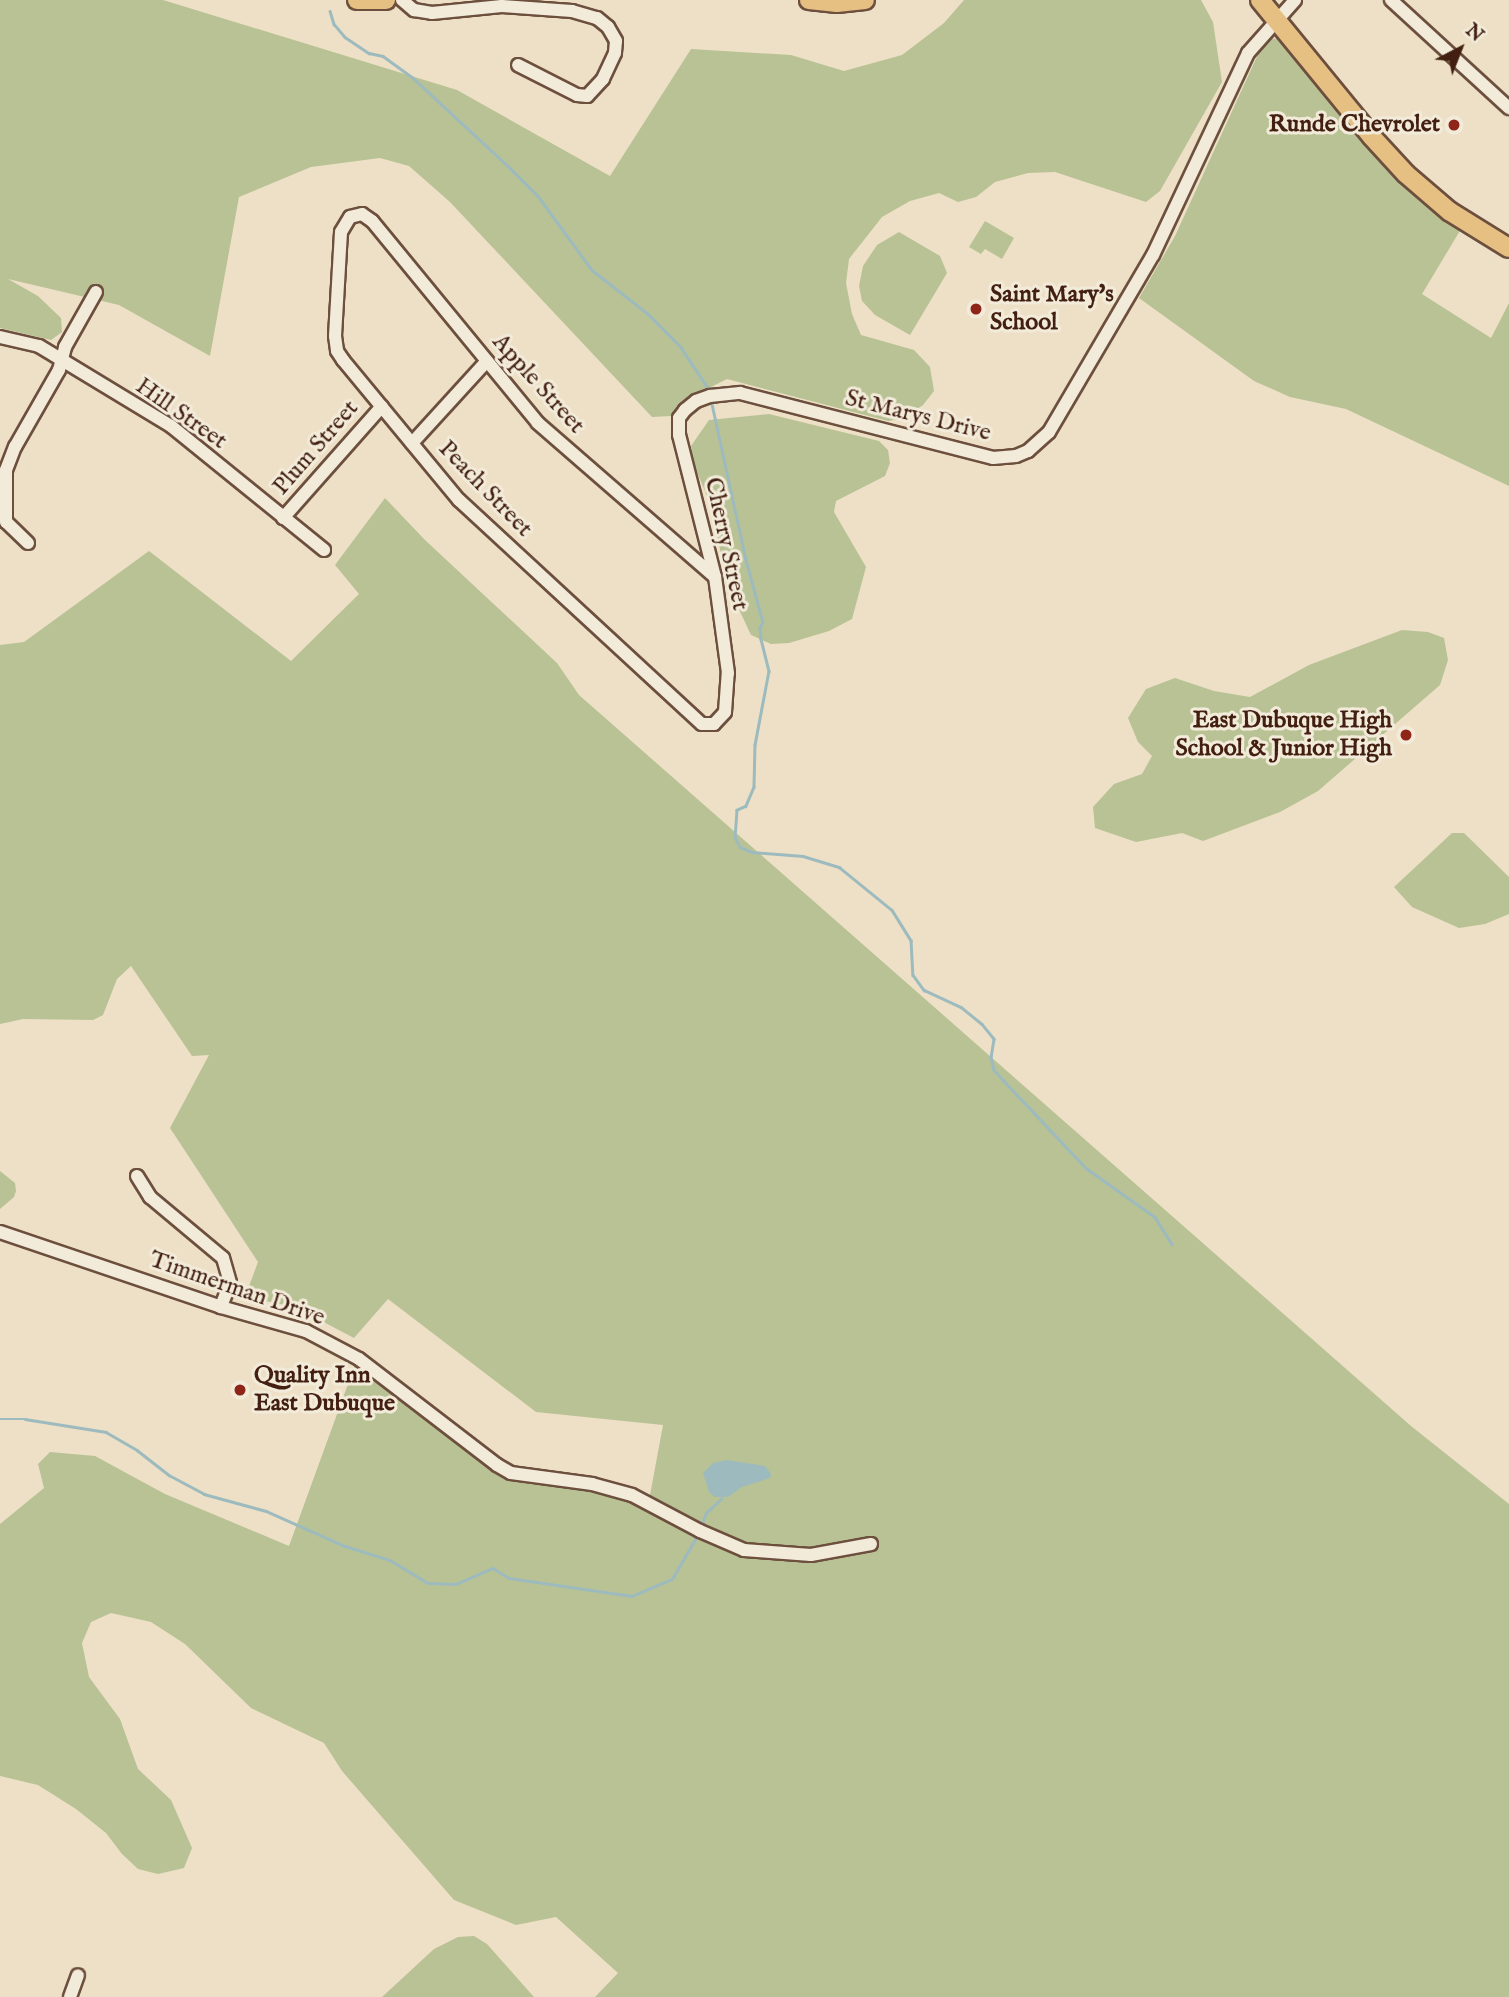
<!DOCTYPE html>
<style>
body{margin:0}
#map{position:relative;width:1509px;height:1997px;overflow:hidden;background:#ede0c6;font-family:"IM FELL English",serif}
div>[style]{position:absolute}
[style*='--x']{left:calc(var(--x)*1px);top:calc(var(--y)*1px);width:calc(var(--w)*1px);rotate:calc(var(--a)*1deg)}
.green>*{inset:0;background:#b9c294}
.water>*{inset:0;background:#9dbbbe}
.stream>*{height:2.5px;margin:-1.25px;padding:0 1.25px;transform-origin:1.25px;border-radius:1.25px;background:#9dbbbe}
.roads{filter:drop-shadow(2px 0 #6d4f3e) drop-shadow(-2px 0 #6d4f3e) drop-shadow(0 2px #6d4f3e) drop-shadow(0 -2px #6d4f3e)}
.minor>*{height:12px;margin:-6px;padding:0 6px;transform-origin:6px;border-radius:6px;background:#f3ebda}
.primary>*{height:18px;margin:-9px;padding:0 9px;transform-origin:9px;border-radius:9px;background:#e6c083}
.dots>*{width:19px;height:19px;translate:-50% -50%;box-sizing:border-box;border:4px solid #f3ebda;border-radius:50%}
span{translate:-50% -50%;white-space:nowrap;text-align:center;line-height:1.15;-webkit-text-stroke:6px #f3ebda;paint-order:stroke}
.poi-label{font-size:24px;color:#421f10;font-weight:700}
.right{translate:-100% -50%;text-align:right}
.left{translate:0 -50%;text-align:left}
.street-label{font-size:24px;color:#421f10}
.north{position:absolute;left:1425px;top:14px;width:70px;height:70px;-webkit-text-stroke:5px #f3ebda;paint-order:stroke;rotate:42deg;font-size:19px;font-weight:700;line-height:28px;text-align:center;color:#421f10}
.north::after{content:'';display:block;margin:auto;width:24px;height:32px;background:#421f10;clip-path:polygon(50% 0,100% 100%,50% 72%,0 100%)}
</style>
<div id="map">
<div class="green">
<i style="clip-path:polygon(0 0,163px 0,457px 90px,610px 176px,691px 49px,791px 55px,844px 71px,902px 55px,944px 23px,964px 0,1201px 0,1213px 22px,1222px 82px,1160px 191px,1146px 202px,1055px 172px,1028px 173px,995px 182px,976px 197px,958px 202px,939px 193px,910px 201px,882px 217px,849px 259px,846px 283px,852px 314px,861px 335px,914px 350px,930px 367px,934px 391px,923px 405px,904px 418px,888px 421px,727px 379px,679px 403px,671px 416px,652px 417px,450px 202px,409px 166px,380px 158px,311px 167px,239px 197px,210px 356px,119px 305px,8px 279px,38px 296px,61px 318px,62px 332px,51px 340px,0 328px)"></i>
<i style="clip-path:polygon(1277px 38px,1288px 46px,1393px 174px,1461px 229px,1422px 294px,1491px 338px,1509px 303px,1509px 486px,1346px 409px,1290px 397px,1254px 381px,1139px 298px,1175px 236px,1260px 50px,1269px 40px)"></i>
<i style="clip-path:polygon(985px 221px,1014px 238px,1002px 259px,985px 249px,981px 254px,969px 247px)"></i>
<i style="clip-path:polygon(899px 232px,940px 256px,947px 273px,910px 335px,875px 315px,862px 301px,859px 286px,863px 266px,877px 245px)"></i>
<i style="clip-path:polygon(769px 414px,879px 441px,888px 450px,890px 463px,885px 476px,836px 501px,834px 512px,866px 567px,852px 619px,829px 631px,789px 643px,771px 644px,751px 635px,728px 586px,710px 503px,694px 465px,691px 446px,709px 420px)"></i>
<i style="clip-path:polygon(385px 498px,425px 540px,557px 663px,579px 695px,1411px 1426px,1509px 1504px,1509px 1997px,595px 1997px,618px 1973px,556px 1917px,516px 1925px,454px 1900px,342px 1771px,324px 1743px,251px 1708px,185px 1644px,151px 1622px,111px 1613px,91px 1622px,82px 1643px,89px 1677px,120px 1719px,138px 1769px,171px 1800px,192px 1848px,184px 1868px,158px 1874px,138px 1869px,122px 1854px,106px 1833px,76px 1809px,38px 1785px,0 1776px,0 1524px,44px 1488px,38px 1464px,50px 1452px,95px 1456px,165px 1494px,289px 1546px,356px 1362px,506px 1475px,528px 1484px,591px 1489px,648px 1506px,663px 1425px,536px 1412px,388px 1299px,354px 1338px,295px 1307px,245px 1297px,258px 1262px,170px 1128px,209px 1055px,192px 1056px,131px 966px,117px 979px,103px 1015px,93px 1020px,23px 1019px,0 1024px,0 645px,24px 642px,149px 551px,291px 661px,359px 594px,335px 565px)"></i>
<i style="clip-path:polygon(1402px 630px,1428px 632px,1444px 638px,1448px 660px,1440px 685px,1318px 791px,1280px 812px,1203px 841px,1182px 833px,1136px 842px,1095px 828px,1093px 807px,1114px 784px,1142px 774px,1152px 756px,1138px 742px,1128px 718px,1146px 689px,1175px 678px,1214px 691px,1250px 697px,1309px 665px)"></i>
<i style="clip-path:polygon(1452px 833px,1464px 833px,1509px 877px,1509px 914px,1485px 924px,1459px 928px,1412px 907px,1394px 887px)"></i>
<i style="clip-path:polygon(0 1171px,15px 1183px,16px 1191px,14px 1197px,0 1209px)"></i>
<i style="clip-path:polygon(474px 1936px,487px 1944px,534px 1997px,382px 1997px,434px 1949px,458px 1937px)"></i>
</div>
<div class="water">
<i style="clip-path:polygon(727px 1460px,765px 1466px,771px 1474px,770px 1478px,742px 1487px,728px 1497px,715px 1497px,709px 1492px,703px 1473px,713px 1463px)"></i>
</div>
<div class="stream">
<i style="--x:330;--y:11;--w:14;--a:73"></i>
<i style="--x:334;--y:24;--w:17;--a:50"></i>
<i style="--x:345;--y:37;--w:29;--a:34"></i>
<i style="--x:369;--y:53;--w:14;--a:12"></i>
<i style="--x:383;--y:56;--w:37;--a:36"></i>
<i style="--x:413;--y:78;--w:128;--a:42.8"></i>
<i style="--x:507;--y:165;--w:44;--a:45"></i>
<i style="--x:538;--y:196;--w:92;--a:53.9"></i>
<i style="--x:592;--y:270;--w:70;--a:38"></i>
<i style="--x:647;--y:313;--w:47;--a:45"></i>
<i style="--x:680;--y:346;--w:50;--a:56.3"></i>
<i style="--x:712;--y:404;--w:160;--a:77.7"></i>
<i style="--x:746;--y:560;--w:64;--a:74.7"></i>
<i style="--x:763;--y:622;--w:7;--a:117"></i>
<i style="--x:760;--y:628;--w:11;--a:85"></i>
<i style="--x:761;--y:639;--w:33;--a:76"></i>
<i style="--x:769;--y:671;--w:75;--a:100.7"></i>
<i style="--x:755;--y:745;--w:42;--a:91.4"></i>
<i style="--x:754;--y:787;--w:21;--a:113"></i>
<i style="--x:746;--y:806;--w:10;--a:156"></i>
<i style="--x:737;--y:810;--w:27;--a:94"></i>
<i style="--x:735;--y:837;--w:11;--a:63"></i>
<i style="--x:740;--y:847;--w:13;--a:23"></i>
<i style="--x:752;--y:852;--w:51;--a:4.5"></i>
<i style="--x:803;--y:856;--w:38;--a:17"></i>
<i style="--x:839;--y:867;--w:68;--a:39.1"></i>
<i style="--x:892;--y:910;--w:36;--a:58"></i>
<i style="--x:911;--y:940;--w:35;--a:87"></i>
<i style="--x:913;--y:975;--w:19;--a:54"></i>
<i style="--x:924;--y:990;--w:41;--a:24.7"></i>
<i style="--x:961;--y:1007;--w:27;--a:39"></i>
<i style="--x:982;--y:1024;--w:19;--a:51"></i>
<i style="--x:994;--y:1039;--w:18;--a:99"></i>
<i style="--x:991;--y:1057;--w:13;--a:77"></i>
<i style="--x:994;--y:1070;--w:16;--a:47"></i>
<i style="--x:1005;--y:1082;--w:118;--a:46.7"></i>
<i style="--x:1086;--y:1168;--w:85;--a:35.4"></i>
<i style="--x:1155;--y:1217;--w:32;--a:58"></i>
<i style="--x:0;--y:1419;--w:25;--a:0"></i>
<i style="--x:25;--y:1419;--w:82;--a:9.1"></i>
<i style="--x:106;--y:1432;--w:36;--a:30"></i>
<i style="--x:137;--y:1450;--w:41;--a:38"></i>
<i style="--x:169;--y:1475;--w:40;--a:28"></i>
<i style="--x:204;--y:1494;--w:64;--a:15.3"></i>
<i style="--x:266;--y:1511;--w:86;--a:23.9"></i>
<i style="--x:345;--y:1546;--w:47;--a:17.3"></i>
<i style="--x:390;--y:1560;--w:44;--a:31.2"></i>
<i style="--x:428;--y:1583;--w:28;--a:2"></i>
<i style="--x:456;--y:1584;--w:40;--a:-23.4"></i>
<i style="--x:493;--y:1568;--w:19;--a:32"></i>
<i style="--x:509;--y:1578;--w:124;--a:8.3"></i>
<i style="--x:632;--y:1596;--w:43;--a:-23"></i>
<i style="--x:672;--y:1579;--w:50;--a:-59.8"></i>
<i style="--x:701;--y:1526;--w:14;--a:-69"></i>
<i style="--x:706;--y:1513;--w:21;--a:-43"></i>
</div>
<div class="roads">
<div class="minor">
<i style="--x:402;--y:0;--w:16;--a:40"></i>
<i style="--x:414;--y:10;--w:18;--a:9"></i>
<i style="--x:432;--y:13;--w:70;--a:-5.7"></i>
<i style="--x:502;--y:6;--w:70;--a:4.1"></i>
<i style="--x:572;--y:11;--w:26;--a:16"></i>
<i style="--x:597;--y:18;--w:14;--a:39"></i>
<i style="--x:608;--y:27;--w:16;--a:60"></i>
<i style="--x:616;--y:41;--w:12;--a:95"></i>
<i style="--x:615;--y:53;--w:29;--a:115"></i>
<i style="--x:603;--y:79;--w:23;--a:133"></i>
<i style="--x:587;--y:96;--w:10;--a:-174"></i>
<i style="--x:577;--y:95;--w:66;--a:-153"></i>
<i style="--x:1391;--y:0;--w:160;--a:42.5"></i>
<i style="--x:0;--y:337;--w:40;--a:13"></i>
<i style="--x:39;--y:346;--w:154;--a:31.2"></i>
<i style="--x:171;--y:426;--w:197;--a:39"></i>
<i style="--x:412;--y:443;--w:111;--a:-47.6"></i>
<i style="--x:283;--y:518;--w:149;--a:-48.5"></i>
<i style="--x:28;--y:543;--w:30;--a:-136"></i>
<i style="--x:6;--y:522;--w:52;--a:-90"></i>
<i style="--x:6;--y:470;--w:25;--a:-69"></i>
<i style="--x:15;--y:447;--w:89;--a:-60.3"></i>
<i style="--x:59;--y:370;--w:24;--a:-75"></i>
<i style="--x:65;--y:347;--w:63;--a:-60.6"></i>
<i style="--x:715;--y:577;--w:235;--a:-139"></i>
<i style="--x:538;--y:423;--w:261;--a:-129.4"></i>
<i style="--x:372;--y:221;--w:12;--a:-145"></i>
<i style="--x:362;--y:214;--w:12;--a:166"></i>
<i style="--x:350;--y:217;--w:17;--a:121"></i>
<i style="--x:341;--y:232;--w:104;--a:93.3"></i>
<i style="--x:335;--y:336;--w:15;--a:82"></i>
<i style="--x:337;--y:351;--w:11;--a:56"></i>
<i style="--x:343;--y:360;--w:182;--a:50.4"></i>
<i style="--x:459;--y:500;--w:330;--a:42.7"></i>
<i style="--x:702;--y:724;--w:12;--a:0"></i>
<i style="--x:714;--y:724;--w:16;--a:-47"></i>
<i style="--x:725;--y:712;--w:39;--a:-86"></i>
<i style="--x:728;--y:673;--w:97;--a:-97.7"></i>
<i style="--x:715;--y:577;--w:146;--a:-104.2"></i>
<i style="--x:679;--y:435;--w:17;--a:-90"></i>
<i style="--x:679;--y:418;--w:10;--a:-53"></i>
<i style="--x:685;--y:410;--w:14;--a:-39"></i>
<i style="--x:696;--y:401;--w:15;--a:-20"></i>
<i style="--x:710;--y:396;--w:30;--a:-6"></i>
<i style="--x:740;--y:393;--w:261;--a:14.4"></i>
<i style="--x:993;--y:458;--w:23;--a:-5"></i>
<i style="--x:1016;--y:456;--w:13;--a:-23"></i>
<i style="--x:1028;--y:451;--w:28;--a:-42"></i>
<i style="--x:1049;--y:432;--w:205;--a:-59.6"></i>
<i style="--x:1153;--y:255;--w:223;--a:-64.8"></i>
<i style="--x:1248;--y:53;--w:71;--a:-48.4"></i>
<i style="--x:137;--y:1176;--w:25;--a:58"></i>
<i style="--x:150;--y:1197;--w:95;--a:39.9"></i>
<i style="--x:223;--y:1258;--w:26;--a:74"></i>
<i style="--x:230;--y:1283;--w:26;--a:111"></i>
<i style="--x:0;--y:1232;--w:233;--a:18.7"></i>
<i style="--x:221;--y:1307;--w:88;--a:15.8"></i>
<i style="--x:306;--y:1331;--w:60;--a:27.8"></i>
<i style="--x:359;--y:1359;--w:174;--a:37.5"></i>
<i style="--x:497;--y:1465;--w:16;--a:30"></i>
<i style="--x:511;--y:1473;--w:82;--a:7.7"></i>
<i style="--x:592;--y:1484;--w:41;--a:15.4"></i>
<i style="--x:632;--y:1495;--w:77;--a:27.9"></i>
<i style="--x:700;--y:1531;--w:48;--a:23.4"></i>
<i style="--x:744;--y:1550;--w:67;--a:4.3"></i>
<i style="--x:811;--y:1555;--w:61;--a:-10.4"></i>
<i style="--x:70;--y:1997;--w:23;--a:-70"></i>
</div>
<div class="primary">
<i style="--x:357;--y:0;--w:29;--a:0"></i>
<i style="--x:809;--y:0;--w:28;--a:6"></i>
<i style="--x:837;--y:3;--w:28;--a:-6"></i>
<i style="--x:1260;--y:0;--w:177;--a:50.7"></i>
<i style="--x:1372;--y:137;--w:50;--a:47.4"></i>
<i style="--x:1406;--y:174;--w:57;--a:40.7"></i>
<i style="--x:1449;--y:211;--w:70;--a:31.7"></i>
</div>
</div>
<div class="dots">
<i style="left:1454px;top:125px;background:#8f2418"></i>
<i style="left:976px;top:309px;background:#8f2418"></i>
<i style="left:1406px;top:735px;background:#8f2418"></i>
<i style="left:240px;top:1390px;background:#8f2418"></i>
</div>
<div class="poi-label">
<span class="right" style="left:1440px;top:125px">Runde Chevrolet</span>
<span class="left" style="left:990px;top:309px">Saint Mary's<br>School</span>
<span class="right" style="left:1392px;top:735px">East Dubuque High<br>School &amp; Junior High</span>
<span class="left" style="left:254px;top:1390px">Quality Inn<br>East Dubuque</span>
</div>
<div class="street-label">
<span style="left:538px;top:384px;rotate:48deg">Apple Street</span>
<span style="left:181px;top:414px;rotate:35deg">Hill Street</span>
<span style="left:918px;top:416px;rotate:14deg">St Marys Drive</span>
<span style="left:316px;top:448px;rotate:-49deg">Plum Street</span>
<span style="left:485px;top:489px;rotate:46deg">Peach Street</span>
<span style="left:726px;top:544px;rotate:78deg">Cherry Street</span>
<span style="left:237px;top:1289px;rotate:19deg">Timmerman Drive</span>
</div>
<div class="north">N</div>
</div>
